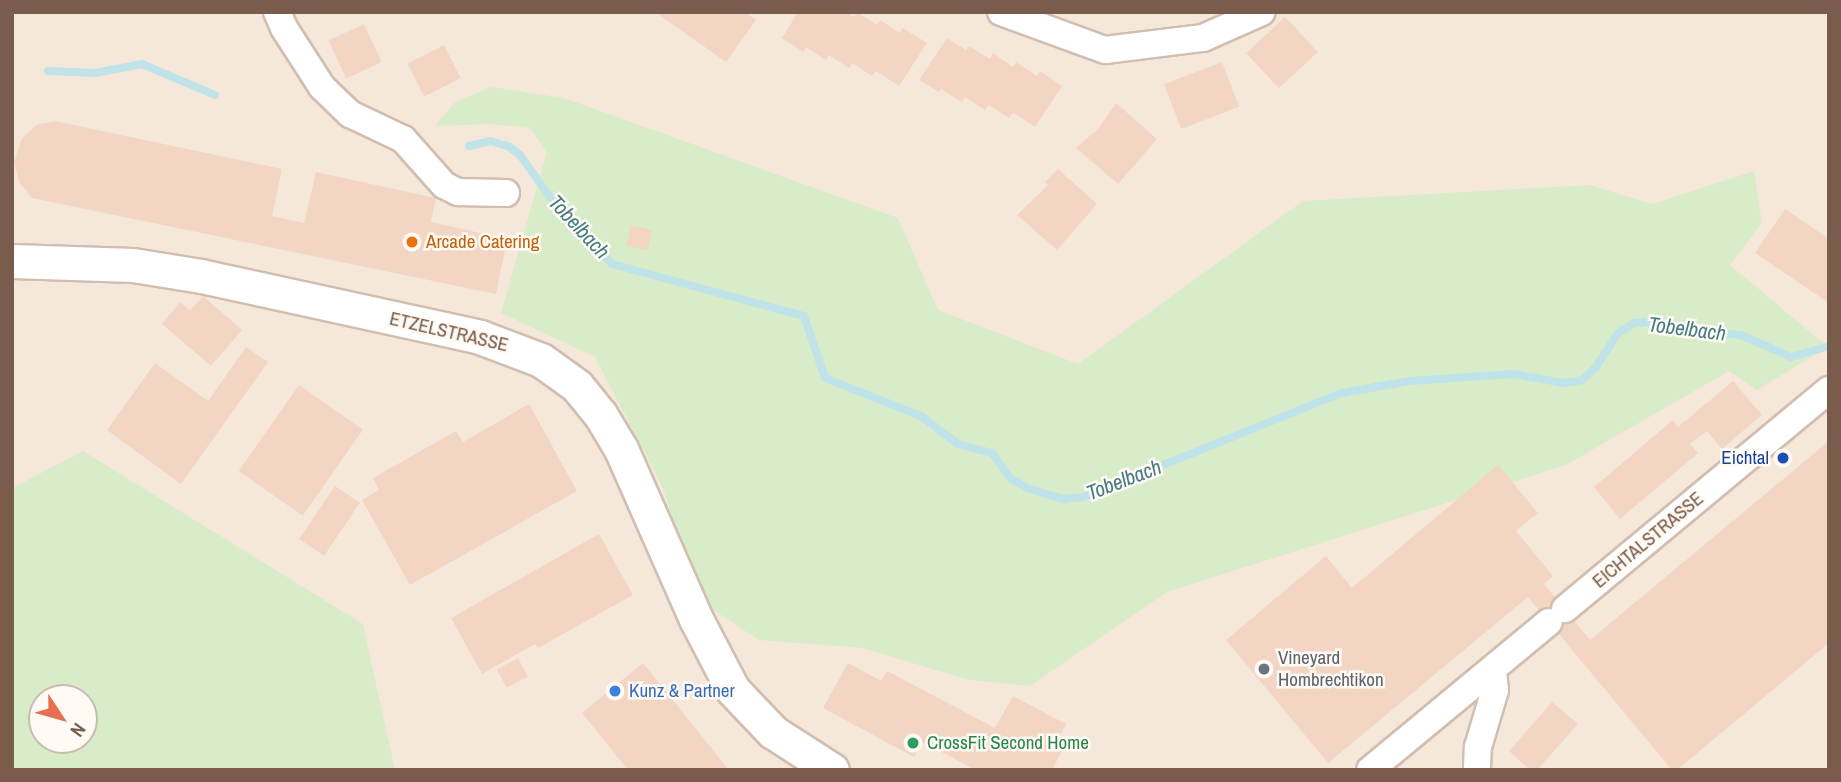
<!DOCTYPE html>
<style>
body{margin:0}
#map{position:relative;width:1841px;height:782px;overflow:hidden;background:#fdf6ec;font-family:"Archivo Narrow",sans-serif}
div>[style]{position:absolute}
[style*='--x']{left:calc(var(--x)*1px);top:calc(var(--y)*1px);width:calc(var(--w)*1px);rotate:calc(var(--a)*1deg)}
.residential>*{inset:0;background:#f5e8da}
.green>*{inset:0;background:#d8ecc9}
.stream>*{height:8px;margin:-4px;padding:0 4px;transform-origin:4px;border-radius:4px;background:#bfe3e8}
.building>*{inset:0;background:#f3d5c3;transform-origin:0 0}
.roads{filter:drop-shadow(2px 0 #d1beb0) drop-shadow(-2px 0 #d1beb0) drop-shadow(0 2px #d1beb0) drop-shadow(0 -2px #d1beb0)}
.minor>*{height:26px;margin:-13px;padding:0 13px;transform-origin:13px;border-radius:13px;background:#fff}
.tertiary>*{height:33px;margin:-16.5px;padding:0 16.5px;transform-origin:16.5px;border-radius:16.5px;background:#fff}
.dots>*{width:19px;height:19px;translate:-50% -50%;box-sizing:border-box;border:4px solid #fffaf3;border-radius:50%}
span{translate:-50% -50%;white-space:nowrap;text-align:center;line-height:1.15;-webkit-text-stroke:5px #fffaf3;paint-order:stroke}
.food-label{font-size:19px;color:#c56008}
.left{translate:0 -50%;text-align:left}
.street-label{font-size:19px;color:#7a5c4d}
.transit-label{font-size:19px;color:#164399}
.right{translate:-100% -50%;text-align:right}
.worship-label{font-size:19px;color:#5b616d}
.shop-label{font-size:19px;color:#366cbe}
.leisure-label{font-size:19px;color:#27864d}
.water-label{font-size:21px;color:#437c86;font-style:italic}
.frame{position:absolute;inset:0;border:14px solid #7a5c4d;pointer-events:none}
.north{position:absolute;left:28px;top:684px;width:70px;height:70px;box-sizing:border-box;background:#fffaf3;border:2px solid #cabbb1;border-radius:50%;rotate:126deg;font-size:19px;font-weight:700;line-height:28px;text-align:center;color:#7a5c4d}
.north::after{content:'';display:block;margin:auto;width:24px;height:32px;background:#e76f51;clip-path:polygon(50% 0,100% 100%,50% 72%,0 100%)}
</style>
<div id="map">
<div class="residential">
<i style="clip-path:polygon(12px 12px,1829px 12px,1829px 770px,394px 770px,83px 452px,12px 488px)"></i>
</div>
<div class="green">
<i style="clip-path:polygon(491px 87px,564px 98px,898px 218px,938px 310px,1078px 364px,1303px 201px,1590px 185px,1652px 204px,1754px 171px,1762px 223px,1730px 265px,1828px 347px,1757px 390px,1729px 371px,1566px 465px,1167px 592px,1030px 686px,969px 680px,862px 648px,759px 640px,700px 601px,662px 486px,595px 357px,501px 313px,547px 152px,530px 128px,490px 124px,435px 126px,454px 103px)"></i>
<i style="clip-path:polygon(evenodd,83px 451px,363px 624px,395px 770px,12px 770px,12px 488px,83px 451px,42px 698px,84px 698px,84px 740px,42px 740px,42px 698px)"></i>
</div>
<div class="stream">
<i style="--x:48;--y:71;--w:47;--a:2.4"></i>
<i style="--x:95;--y:73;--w:48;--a:-10.8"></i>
<i style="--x:142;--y:64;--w:79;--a:23"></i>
<i style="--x:469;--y:146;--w:22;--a:-13"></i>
<i style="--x:490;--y:141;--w:19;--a:16"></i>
<i style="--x:508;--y:146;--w:15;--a:37"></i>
<i style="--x:520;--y:155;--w:52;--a:54.5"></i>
<i style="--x:550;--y:197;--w:91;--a:47.2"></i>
<i style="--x:612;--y:264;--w:199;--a:15.2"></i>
<i style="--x:804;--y:316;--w:65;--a:71.3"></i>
<i style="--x:825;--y:378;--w:103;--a:21.6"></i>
<i style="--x:921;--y:416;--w:46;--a:37.1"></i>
<i style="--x:958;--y:444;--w:35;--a:15"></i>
<i style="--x:992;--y:453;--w:31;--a:54"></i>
<i style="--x:1010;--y:478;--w:20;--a:30"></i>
<i style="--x:1027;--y:488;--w:39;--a:17"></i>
<i style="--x:1064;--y:499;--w:20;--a:-6"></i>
<i style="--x:1084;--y:497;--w:278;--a:-22"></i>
<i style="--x:1342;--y:393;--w:69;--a:-10"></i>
<i style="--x:1410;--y:381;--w:103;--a:-3.9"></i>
<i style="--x:1513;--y:374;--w:52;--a:10"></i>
<i style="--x:1564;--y:383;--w:18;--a:-9"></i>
<i style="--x:1582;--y:380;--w:19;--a:-43"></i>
<i style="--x:1596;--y:367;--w:40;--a:-57.1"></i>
<i style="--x:1618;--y:333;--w:19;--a:-32"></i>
<i style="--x:1634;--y:323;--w:20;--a:-3"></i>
<i style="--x:1654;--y:322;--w:38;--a:12"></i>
<i style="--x:1691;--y:330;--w:50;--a:5.7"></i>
<i style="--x:1741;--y:335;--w:55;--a:23.7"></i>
<i style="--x:1791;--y:357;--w:40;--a:-16"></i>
</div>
<div class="building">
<i style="clip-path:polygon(655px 12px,745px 12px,756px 20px,726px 62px)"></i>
<i style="clip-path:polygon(798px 12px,846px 12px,854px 17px,857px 12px,877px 25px,880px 20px,900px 33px,903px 28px,927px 43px,899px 86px,876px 71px,872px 76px,852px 63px,849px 68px,829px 55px,826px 60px,806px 47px,803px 52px,782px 38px)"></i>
<i style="left:1285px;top:17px;width:48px;height:53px;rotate:47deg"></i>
<i style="left:364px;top:24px;width:42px;height:39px;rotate:65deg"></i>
<i style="clip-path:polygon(947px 38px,966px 50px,969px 46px,990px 59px,993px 53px,1013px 67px,1016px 62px,1037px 76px,1040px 71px,1062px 86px,1035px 127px,1013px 112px,1009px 118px,989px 105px,985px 110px,965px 97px,962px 102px,941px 89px,939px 92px,919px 80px)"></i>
<i style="left:444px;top:45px;width:37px;height:41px;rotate:63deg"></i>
<i style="left:1222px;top:62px;width:48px;height:62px;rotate:69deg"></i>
<i style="clip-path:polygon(1116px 103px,1157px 139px,1118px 184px,1076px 148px,1099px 128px)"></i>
<i style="clip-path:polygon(55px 121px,282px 169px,272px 216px,304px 223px,316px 172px,436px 198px,431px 222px,507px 239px,496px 294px,32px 198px,19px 182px,14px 162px,22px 138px,37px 125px)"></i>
<i style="clip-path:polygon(1058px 169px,1097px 204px,1057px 250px,1017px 215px,1048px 185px,1045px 182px)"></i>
<i style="clip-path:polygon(1785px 209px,1829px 239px,1829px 303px,1755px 253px)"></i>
<i style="left:631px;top:225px;width:22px;height:21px;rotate:13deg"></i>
<i style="clip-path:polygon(203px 296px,242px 330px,211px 366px,162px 324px,180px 302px,190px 310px)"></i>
<i style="clip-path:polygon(246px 347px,268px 362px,181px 484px,107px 430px,155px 363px,208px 401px)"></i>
<i style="clip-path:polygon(1733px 381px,1762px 415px,1722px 449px,1707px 431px,1690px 444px,1698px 453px,1620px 519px,1594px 487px,1673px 420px,1678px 427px)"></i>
<i style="left:299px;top:385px;width:78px;height:105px;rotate:35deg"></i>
<i style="clip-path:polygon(529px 404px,577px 491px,410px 585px,362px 500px,379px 490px,373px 478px,456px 431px,463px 442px)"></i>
<i style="clip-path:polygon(1829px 441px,1829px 643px,1677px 770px,1672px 770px,1528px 597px,1328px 763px,1226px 640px,1326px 556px,1352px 588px,1498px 465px,1538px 513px,1516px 531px,1553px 576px,1544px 584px,1590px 640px)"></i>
<i style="left:335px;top:486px;width:30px;height:64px;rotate:34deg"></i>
<i style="clip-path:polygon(599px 534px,633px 595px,538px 648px,535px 644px,482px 674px,451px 618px)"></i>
<i style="left:518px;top:658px;width:21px;height:24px;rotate:62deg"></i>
<i style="clip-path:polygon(643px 663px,729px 770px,628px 770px,582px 713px)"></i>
<i style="clip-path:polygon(848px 663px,881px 681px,887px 671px,995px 728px,1013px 696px,1066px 724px,1054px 747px,1062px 751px,1052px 770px,976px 770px,922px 742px,914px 757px,823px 708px)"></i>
<i style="clip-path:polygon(1552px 702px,1578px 724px,1537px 770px,1530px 770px,1509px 751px)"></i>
</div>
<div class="roads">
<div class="minor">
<i style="--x:277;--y:12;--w:17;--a:66"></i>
<i style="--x:284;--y:28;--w:70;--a:57.2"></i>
<i style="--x:322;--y:87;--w:39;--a:44"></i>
<i style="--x:350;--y:114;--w:59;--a:25.3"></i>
<i style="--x:403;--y:139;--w:62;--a:48.3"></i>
<i style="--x:444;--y:185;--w:16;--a:27"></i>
<i style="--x:458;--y:192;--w:48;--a:1.2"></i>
<i style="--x:1001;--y:12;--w:111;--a:20.1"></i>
<i style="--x:1105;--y:50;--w:99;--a:-7"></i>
<i style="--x:1203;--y:38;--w:64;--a:-23.8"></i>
<i style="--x:1565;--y:609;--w:343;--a:-39.7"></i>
<i style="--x:1370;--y:770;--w:232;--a:-39.6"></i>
<i style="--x:1477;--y:770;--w:23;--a:-88"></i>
<i style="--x:1478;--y:747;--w:59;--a:-73.4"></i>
<i style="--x:1495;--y:690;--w:20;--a:-96"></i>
</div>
<div class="tertiary">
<i style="--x:12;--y:261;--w:121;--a:1.9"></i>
<i style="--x:133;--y:265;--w:69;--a:9.2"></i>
<i style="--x:201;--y:276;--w:286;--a:12.3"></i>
<i style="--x:480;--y:337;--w:65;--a:20.7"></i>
<i style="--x:541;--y:360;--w:44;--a:35.8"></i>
<i style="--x:577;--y:386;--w:36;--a:51"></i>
<i style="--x:600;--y:414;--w:41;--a:59"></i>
<i style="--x:621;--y:449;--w:186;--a:66.2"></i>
<i style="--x:696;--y:619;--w:80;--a:62.5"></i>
<i style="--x:733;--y:690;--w:58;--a:46.4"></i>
<i style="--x:773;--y:732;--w:70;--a:32.8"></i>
</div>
</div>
<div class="dots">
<i style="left:412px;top:242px;background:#e8710a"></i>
<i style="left:1783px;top:458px;background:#1a4fb4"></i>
<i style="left:1264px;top:669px;background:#6b7280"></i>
<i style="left:615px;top:691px;background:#3f7fe0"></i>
<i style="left:913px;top:743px;background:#2e9e5b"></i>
</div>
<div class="food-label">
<span class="left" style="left:426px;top:242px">Arcade Catering</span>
</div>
<div class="street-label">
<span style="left:449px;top:332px;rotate:13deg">ETZELSTRASSE</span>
<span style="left:1648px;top:540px;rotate:-40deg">EICHTALSTRASSE</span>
</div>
<div class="transit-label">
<span class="right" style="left:1769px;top:458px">Eichtal</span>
</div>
<div class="worship-label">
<span class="left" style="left:1278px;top:669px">Vineyard<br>Hombrechtikon</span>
</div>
<div class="shop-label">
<span class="left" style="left:629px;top:691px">Kunz &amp; Partner</span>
</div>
<div class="leisure-label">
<span class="left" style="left:927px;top:743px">CrossFit Second Home</span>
</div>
<div class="water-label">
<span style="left:579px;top:227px;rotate:47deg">Tobelbach</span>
<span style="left:1687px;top:329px;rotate:7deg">Tobelbach</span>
<span style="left:1124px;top:480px;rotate:-21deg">Tobelbach</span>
</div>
<div class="frame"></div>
<div class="north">N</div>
</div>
